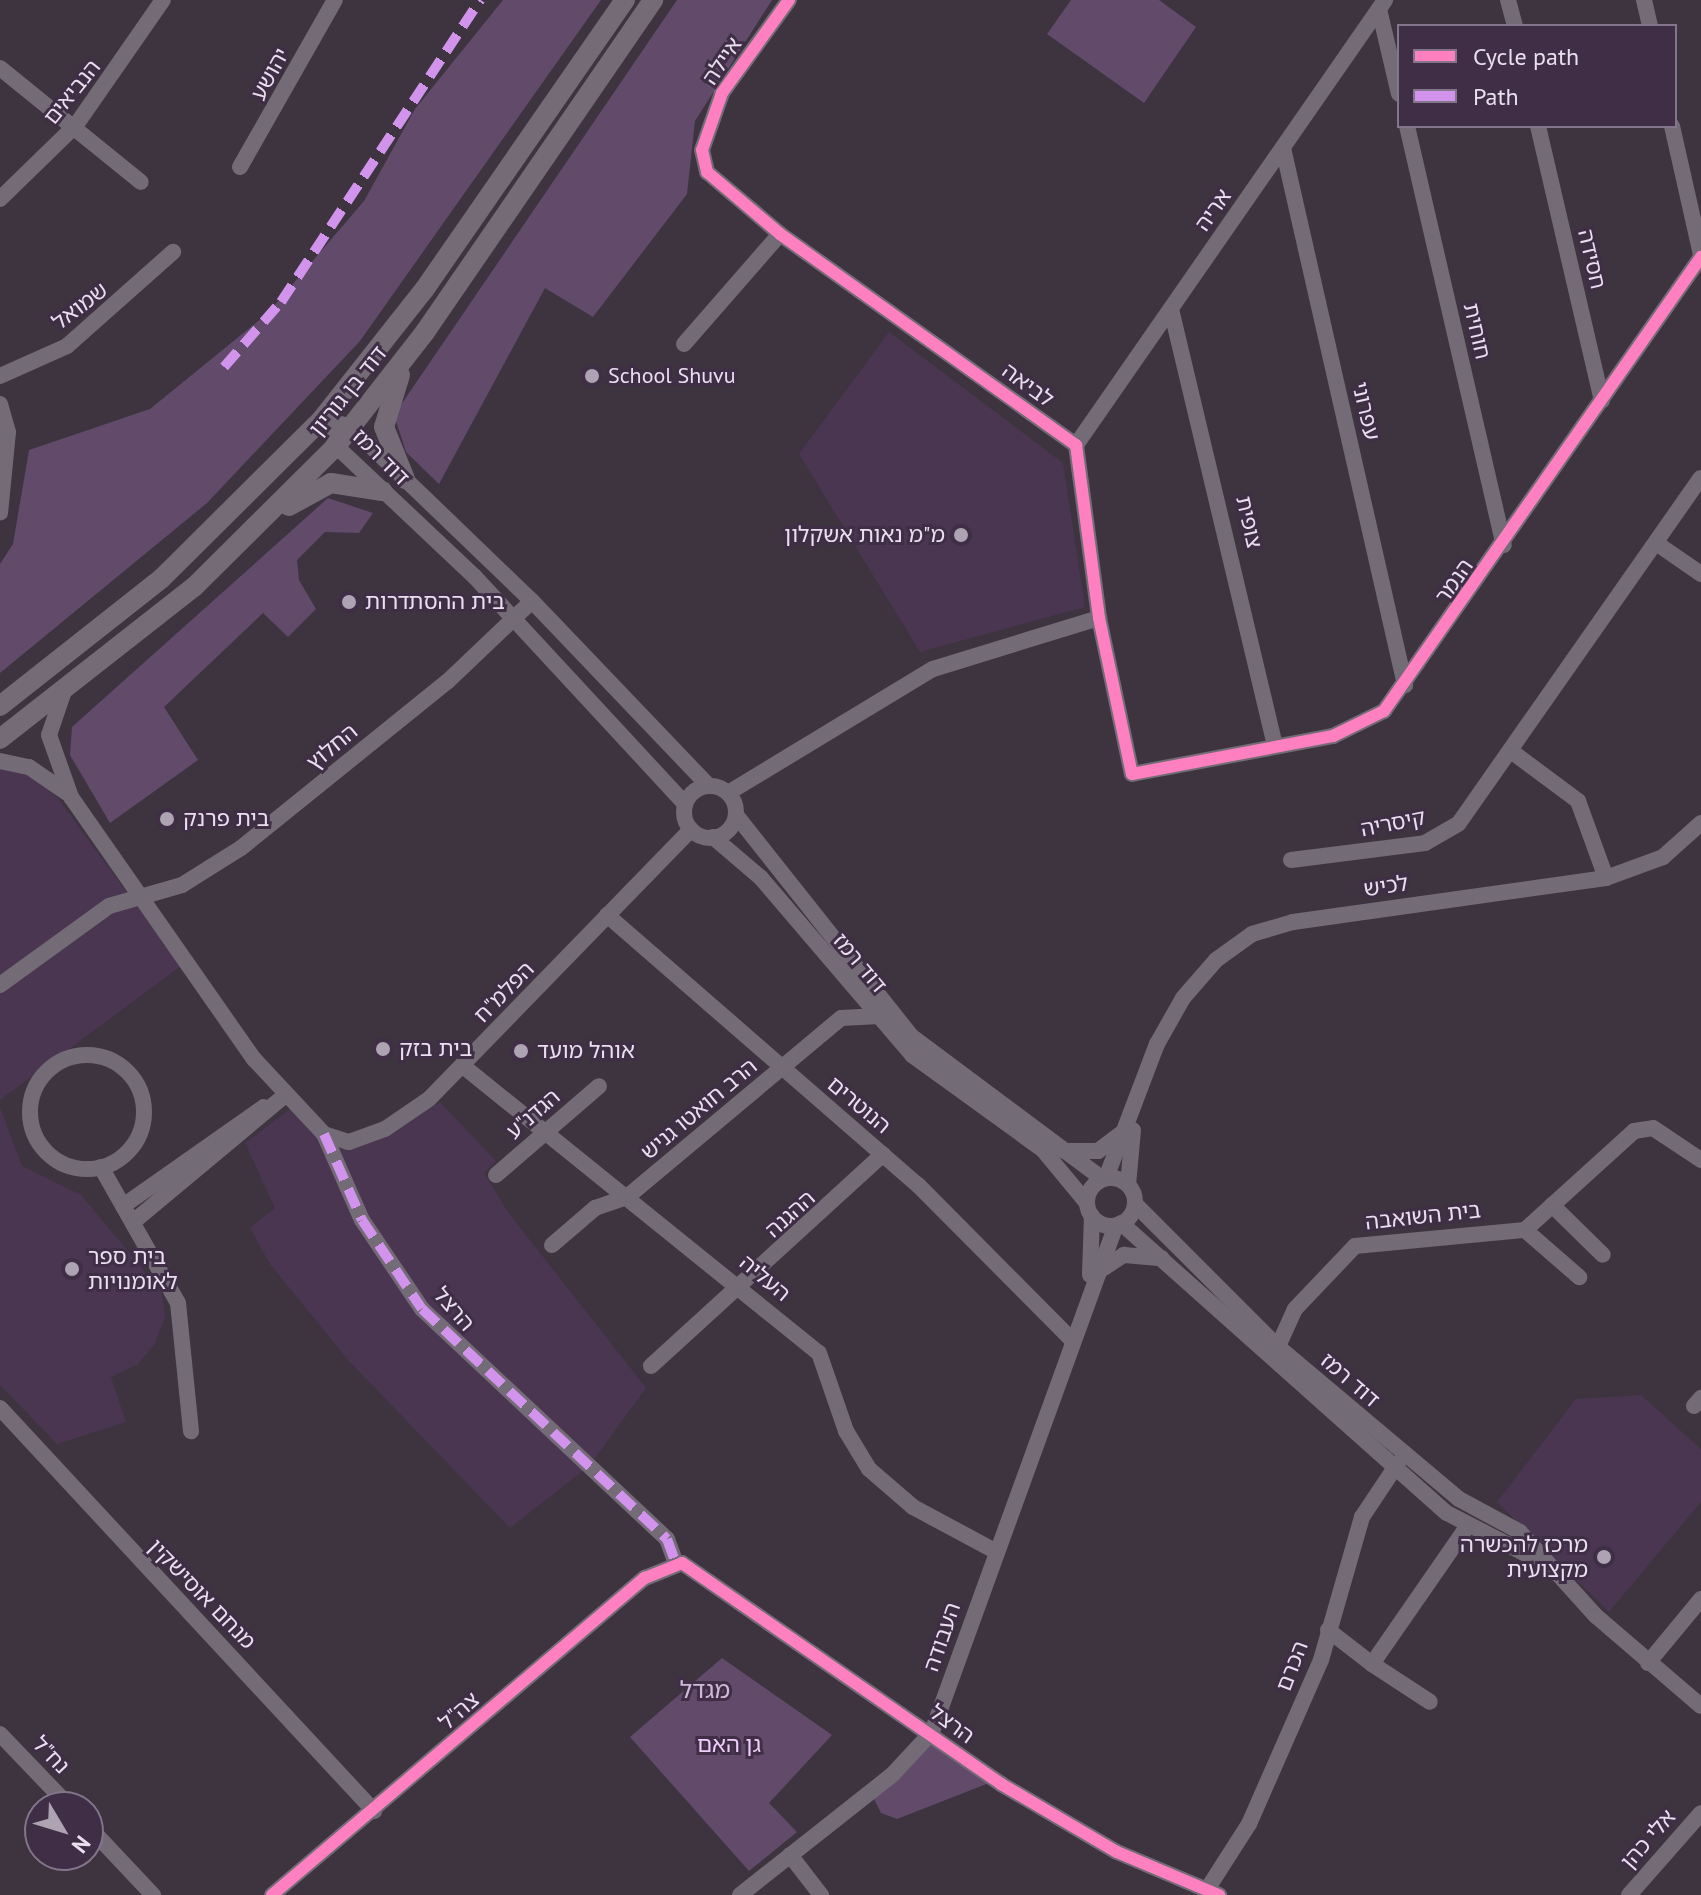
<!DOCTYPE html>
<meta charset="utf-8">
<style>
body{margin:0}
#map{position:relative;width:1701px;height:1895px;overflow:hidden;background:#3d3440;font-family:"PT Sans","Noto Sans Hebrew",sans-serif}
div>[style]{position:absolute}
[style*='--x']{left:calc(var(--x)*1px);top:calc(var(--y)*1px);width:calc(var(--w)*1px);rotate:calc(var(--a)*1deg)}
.built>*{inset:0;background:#4a3651}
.green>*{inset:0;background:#624a6b}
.minor>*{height:16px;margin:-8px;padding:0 8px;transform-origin:8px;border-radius:8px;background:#736b75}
.minor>.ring{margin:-8px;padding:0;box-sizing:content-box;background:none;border:16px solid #736b75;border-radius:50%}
.major>*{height:20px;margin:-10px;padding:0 10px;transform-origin:10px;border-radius:10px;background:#746b77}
.quiet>*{height:10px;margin-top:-5px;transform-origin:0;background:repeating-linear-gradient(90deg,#d193ec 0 20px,transparent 0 30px)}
.cycleway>*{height:12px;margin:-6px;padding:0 6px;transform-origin:6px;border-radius:6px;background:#ff80c0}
.dots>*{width:22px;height:22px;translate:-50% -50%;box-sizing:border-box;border:4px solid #3f2e46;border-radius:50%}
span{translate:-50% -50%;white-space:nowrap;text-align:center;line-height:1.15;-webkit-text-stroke:6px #3f2e46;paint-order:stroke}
.street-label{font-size:22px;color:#eadfef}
.poi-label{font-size:22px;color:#eadfef}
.left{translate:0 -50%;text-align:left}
.right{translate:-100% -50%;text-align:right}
.park-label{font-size:22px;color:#efcefc}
.neighbourhood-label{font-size:24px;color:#cfb9d7}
.legend{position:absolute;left:1397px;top:24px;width:280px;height:104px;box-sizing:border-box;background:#3f2e46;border:2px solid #83758a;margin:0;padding:10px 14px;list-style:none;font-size:24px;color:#eadfef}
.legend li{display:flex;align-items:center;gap:16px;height:40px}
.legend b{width:40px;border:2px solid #83758a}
.north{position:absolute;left:24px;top:1791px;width:80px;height:80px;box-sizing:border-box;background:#3f2e46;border:2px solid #83758a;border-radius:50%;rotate:128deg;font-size:22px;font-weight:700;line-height:32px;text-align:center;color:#eadfef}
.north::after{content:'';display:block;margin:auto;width:28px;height:36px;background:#ada3b2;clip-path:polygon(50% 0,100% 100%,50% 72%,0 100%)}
</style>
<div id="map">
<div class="built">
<i style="clip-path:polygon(889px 332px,1063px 463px,1085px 607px,920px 652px,799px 454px)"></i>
<i style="clip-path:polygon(9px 767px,48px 785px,181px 966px,0 1100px,0 769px)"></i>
<i style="clip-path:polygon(440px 1102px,496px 1161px,484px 1173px,507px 1211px,646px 1388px,590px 1465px,510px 1528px,349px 1361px,270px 1264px,250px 1228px,275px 1208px,245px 1143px,297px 1104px,337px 1147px,388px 1134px)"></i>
<i style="clip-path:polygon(0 1107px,22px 1166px,81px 1195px,162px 1292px,165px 1317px,155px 1343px,138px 1364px,111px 1377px,126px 1422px,57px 1444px,0 1385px)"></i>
<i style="clip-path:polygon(1641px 1395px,1701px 1449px,1701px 1502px,1609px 1612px,1497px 1502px,1576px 1399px)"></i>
</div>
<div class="green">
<i style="clip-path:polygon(503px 0,601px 0,360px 341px,207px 503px,0 673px,0 564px,13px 544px,29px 450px,150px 409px,268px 313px,364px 201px,415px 109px)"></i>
<i style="clip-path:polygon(677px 0,772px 0,695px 121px,687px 194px,593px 317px,545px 288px,439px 484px,406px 452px,394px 415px)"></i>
<i style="clip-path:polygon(1071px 0,1159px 0,1196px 27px,1144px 103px,1047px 34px)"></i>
<i style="clip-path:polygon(328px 498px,373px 513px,359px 533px,325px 532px,297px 560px,299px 580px,316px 609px,288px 637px,263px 613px,164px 707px,198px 760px,110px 823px,70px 755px,72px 727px)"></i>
<i style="clip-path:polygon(722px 1658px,832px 1735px,769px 1803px,797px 1832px,749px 1871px,630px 1737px)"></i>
<i style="clip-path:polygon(935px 1741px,989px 1783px,897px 1819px,881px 1813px,873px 1797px)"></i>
</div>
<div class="minor">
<i style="--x:789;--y:0;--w:115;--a:125.8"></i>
<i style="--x:722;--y:93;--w:60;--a:109.3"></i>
<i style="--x:702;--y:150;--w:23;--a:77"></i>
<i style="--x:707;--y:172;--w:96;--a:40.3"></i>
<i style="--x:780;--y:234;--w:364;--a:35.5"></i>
<i style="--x:1076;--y:445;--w:175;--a:82.4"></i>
<i style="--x:1099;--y:618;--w:159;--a:78.1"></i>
<i style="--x:1132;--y:774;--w:205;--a:-10.7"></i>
<i style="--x:1333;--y:736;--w:57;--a:-26.1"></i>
<i style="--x:1384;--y:711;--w:554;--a:-55.08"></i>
<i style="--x:1508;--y:0;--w:27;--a:75"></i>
<i style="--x:1644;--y:0;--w:27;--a:77"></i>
<i style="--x:1379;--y:9;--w:87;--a:76.8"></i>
<i style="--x:0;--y:68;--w:181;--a:39"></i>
<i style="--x:1407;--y:126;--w:430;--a:77"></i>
<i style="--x:1538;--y:126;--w:282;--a:76.9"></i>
<i style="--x:1672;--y:126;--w:132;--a:77.3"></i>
<i style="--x:1283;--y:148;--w:551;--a:77.2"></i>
<i style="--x:240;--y:167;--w:192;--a:-60.4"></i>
<i style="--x:0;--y:199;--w:106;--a:-44.2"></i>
<i style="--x:76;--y:125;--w:152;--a:-55.2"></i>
<i style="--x:1171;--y:309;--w:449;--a:76.6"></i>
<i style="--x:684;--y:344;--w:146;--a:-48.9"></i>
<i style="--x:0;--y:376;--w:73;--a:-24.1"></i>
<i style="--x:67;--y:346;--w:142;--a:-41.6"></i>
<i style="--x:0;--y:404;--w:29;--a:74"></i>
<i style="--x:8;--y:432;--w:81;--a:95.6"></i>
<i style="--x:322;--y:419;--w:30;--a:15"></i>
<i style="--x:351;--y:427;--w:251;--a:43.9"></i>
<i style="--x:532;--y:601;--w:255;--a:46.3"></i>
<i style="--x:322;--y:419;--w:30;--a:63"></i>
<i style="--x:336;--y:446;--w:190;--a:43.3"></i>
<i style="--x:474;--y:576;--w:311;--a:47.2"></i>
<i style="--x:1076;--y:445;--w:542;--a:-55.22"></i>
<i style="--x:1656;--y:543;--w:55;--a:34.6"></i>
<i style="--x:64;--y:691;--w:46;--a:108.8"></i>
<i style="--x:49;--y:735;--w:66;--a:70.5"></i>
<i style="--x:71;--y:797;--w:320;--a:55.1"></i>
<i style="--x:254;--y:1059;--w:103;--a:47"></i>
<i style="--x:324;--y:1134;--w:94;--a:66.2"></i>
<i style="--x:362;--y:1220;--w:107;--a:56"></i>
<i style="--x:422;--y:1309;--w:336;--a:43.2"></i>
<i style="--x:667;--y:1539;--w:27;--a:70"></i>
<i style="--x:1511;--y:751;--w:84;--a:36.7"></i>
<i style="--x:1578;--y:801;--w:82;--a:70"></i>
<i style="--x:0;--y:761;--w:30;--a:12"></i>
<i style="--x:29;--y:767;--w:46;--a:34.4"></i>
<i class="ring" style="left:684px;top:786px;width:36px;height:36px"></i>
<i style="--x:728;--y:793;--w:240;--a:-31.2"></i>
<i style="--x:933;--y:669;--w:174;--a:-17.1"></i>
<i style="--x:736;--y:815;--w:282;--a:51.6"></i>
<i style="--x:911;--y:1036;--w:239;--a:36.7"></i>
<i style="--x:713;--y:837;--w:63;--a:40.5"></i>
<i style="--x:761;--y:878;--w:233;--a:49.5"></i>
<i style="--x:912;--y:1055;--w:162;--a:35.9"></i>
<i style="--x:1043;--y:1150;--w:69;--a:50.3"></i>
<i style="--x:1291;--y:860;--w:135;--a:-7.2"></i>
<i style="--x:1425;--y:843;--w:39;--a:-30"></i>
<i style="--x:1459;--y:823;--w:421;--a:-55"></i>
<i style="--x:607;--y:915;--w:412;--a:41"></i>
<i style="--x:918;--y:1185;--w:218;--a:45.2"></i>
<i style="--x:0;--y:985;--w:135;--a:-35.9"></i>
<i style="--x:109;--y:906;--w:76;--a:-16"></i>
<i style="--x:182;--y:885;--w:70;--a:-32.1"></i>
<i style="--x:241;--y:848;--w:265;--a:-38.9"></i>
<i style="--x:447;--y:682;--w:117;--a:-43.6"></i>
<i class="ring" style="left:30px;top:1055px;width:98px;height:98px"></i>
<i style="--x:463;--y:1066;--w:457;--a:38.9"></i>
<i style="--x:819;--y:1353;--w:83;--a:70.9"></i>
<i style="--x:846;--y:1431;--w:44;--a:58.8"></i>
<i style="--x:869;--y:1469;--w:58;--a:40.8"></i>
<i style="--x:913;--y:1507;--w:93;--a:28.2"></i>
<i style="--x:324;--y:1134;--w:26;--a:18"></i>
<i style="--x:349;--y:1142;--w:38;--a:-20"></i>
<i style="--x:385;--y:1129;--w:53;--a:-34.3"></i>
<i style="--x:429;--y:1099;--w:376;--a:-45.8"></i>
<i style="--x:1064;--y:1151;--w:34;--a:0"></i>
<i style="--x:1098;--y:1151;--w:30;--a:-37"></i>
<i style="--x:101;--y:1167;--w:156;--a:60.5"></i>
<i style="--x:178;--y:1303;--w:129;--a:84.2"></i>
<i style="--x:496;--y:1175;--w:136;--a:-40.8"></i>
<i style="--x:1106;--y:1178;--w:143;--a:-69.2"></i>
<i style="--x:1157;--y:1044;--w:53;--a:-60.5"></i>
<i style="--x:1183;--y:998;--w:50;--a:-49"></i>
<i style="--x:1216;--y:960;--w:44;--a:-35.8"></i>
<i style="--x:1252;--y:934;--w:43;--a:-16.3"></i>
<i style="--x:1293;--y:922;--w:316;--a:-8"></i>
<i style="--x:1606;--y:878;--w:61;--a:-20.2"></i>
<i style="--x:1663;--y:857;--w:51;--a:-41.8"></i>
<i class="ring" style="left:1087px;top:1178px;width:32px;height:32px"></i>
<i style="--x:1128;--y:1185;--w:55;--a:-84.8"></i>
<i style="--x:1135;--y:1204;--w:199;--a:45"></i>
<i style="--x:1276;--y:1345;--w:239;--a:40.1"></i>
<i style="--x:1459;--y:1499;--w:69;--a:28.4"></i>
<i style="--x:1520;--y:1532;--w:113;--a:47.9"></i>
<i style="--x:1596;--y:1616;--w:138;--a:40.6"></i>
<i style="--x:1552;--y:1205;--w:71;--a:44.4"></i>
<i style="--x:123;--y:1206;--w:172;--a:-35.1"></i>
<i style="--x:133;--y:1222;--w:195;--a:-39.8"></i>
<i style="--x:1121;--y:1223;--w:436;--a:41.7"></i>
<i style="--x:1447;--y:1513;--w:108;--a:27.5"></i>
<i style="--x:1525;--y:1230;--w:72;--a:41"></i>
<i style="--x:552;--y:1245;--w:57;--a:-40.7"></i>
<i style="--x:595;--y:1208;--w:34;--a:-19"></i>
<i style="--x:627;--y:1197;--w:279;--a:-39.9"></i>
<i style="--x:841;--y:1018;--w:34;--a:-3"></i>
<i style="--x:1099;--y:1271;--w:30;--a:-33"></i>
<i style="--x:1124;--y:1255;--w:38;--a:5"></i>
<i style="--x:1090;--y:1275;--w:59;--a:-88.1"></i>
<i style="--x:1275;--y:1353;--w:48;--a:-65.6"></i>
<i style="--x:1295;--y:1309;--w:87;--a:-46.4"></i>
<i style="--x:1355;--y:1246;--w:171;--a:-5.4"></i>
<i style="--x:1525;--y:1230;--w:147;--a:-42.2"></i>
<i style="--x:1634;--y:1131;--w:19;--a:-9"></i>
<i style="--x:1653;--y:1128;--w:58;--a:33.7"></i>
<i style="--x:651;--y:1366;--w:314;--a:-42.4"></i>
<i style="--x:1694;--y:1406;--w:11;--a:-49"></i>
<i style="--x:0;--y:1408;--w:550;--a:47.14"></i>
<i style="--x:1328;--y:1630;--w:56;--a:37.7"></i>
<i style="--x:1372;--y:1664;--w:165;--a:-55.3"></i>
<i style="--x:1648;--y:1663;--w:83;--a:-50.4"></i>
<i style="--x:1372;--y:1664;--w:69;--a:33.2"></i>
<i style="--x:0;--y:1734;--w:101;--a:46.2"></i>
<i style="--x:88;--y:1826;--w:95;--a:46.7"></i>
<i style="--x:790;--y:1855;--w:51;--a:52.2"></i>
<i style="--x:1208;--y:1888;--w:76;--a:-57.4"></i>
<i style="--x:1249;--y:1824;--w:179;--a:-66.3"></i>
<i style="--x:1321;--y:1660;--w:149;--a:-74"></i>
<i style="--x:1362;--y:1517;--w:65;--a:-56.3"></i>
<i style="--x:272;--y:1895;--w:490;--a:-40.4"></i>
<i style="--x:645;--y:1578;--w:40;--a:-22"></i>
<i style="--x:682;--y:1563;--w:388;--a:34.7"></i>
<i style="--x:1001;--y:1784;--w:134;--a:30.4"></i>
<i style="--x:1117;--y:1852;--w:111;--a:22.9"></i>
<i style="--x:740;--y:1895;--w:195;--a:-38.3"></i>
<i style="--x:893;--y:1774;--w:57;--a:-47.1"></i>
<i style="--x:932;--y:1732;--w:539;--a:-70.05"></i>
<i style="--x:1629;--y:1895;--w:109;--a:-48.7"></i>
</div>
<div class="major">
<i style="--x:400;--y:375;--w:54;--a:107.1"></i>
<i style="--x:384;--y:427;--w:56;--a:68"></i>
<i style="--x:289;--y:506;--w:48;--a:-28.7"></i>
<i style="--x:331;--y:483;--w:52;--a:8.9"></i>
<i style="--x:0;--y:706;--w:206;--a:-38.3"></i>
<i style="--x:162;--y:578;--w:226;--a:-44.8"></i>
<i style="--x:322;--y:419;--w:164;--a:-51.7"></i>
<i style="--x:424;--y:290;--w:353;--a:-55.3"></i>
<i style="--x:0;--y:739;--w:246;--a:-38.1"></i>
<i style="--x:194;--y:587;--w:200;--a:-44.8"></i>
<i style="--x:336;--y:446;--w:145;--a:-52"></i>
<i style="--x:425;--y:332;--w:403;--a:-55.5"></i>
</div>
<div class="quiet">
<i style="--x:224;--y:367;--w:86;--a:-48.8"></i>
<i style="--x:281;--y:302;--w:362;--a:-56.6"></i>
<i style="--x:324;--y:1134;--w:94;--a:66.2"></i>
<i style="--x:362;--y:1220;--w:107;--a:56"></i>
<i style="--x:422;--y:1309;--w:336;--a:43.2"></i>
<i style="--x:667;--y:1539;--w:27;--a:70"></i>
</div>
<div class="cycleway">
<i style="--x:789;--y:0;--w:115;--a:125.8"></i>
<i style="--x:722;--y:93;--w:60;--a:109.3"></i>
<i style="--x:702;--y:150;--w:23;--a:77"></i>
<i style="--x:707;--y:172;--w:96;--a:40.3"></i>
<i style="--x:780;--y:234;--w:364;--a:35.5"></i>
<i style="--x:1076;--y:445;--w:175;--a:82.4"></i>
<i style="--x:1099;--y:618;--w:159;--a:78.1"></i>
<i style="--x:1132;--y:774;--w:205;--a:-10.7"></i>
<i style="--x:1333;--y:736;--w:57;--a:-26.1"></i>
<i style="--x:1384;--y:711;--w:554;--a:-55.08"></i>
<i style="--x:272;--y:1895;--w:490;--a:-40.4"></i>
<i style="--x:645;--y:1578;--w:40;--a:-22"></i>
<i style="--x:682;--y:1563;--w:388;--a:34.7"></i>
<i style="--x:1001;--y:1784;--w:134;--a:30.4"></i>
<i style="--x:1117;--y:1852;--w:111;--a:22.9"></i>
</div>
<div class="dots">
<i style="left:592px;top:376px;background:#ada3b2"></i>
<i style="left:961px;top:535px;background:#ada3b2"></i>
<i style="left:349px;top:602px;background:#ada3b2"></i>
<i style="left:167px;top:819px;background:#ada3b2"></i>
<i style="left:383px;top:1049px;background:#ada3b2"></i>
<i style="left:521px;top:1051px;background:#ada3b2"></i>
<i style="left:72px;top:1269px;background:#ada3b2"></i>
<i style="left:1604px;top:1557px;background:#ada3b2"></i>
</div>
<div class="street-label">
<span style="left:722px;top:61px;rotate:-56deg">איילה</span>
<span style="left:270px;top:74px;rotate:-61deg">יהושע</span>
<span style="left:72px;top:92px;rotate:-51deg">הנביאים</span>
<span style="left:1213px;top:210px;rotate:-55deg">אריה</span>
<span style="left:1592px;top:259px;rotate:77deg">חסידה</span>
<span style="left:80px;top:306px;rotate:-37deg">שמואל</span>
<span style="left:1477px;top:331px;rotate:77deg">חוחית</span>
<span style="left:1028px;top:385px;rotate:36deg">לביאה</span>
<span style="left:348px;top:391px;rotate:-51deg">דוד בן גוריון</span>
<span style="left:1366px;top:411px;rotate:77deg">עפרוני</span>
<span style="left:381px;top:457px;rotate:45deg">דוד רמז</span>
<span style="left:1249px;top:522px;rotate:77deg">צופית</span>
<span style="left:1454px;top:581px;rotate:-55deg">הנמר</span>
<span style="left:332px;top:747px;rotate:-40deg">החלוץ</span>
<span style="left:1393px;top:823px;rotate:-11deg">קיסריה</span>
<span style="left:1386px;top:886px;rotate:-8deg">לכיש</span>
<span style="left:860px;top:963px;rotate:50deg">דוד רמז</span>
<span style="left:504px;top:992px;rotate:-46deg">הפלמ"ח</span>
<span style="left:859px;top:1105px;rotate:40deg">הנוטרים</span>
<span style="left:699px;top:1109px;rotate:-40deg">הרב חואטו גניש</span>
<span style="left:533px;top:1114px;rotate:-41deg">הגדנ"ע</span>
<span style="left:790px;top:1214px;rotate:-42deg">ההגנה</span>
<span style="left:1423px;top:1216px;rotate:-6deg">בית השואבה</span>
<span style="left:765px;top:1278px;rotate:40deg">העליה</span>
<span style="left:454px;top:1309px;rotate:49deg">הרצל</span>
<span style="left:1350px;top:1380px;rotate:41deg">דוד רמז</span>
<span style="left:202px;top:1594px;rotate:46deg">מנחם אוסישקין</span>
<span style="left:942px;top:1637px;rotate:-71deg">העבודה</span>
<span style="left:1292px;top:1666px;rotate:-69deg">הכרם</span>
<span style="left:459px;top:1711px;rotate:-41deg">צה"ל</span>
<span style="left:952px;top:1724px;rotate:36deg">הרצל</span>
<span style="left:51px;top:1755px;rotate:46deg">נח"ל</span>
<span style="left:1648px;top:1839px;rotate:-49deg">אלי כהן</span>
</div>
<div class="poi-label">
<span class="left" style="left:608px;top:376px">School Shuvu</span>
<span class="right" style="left:945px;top:535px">מ"מ נאות אשקלון</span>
<span class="left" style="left:365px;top:602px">בית ההסתדרות</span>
<span class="left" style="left:183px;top:819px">בית פרנק</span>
<span class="left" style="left:399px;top:1049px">בית בזק</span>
<span class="left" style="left:537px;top:1051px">אוהל מועד</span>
<span class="left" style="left:88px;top:1269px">בית ספר<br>לאומנויות</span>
<span class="right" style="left:1588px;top:1557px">מרכז להכשרה<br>מקצועית</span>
</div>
<div class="park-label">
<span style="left:729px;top:1745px">גן האם</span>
</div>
<div class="neighbourhood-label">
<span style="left:705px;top:1690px">מגדל</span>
</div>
<ul class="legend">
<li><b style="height:10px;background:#ff80c0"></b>Cycle path</li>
<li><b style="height:10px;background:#d193ec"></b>Path</li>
</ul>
<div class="north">N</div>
</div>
